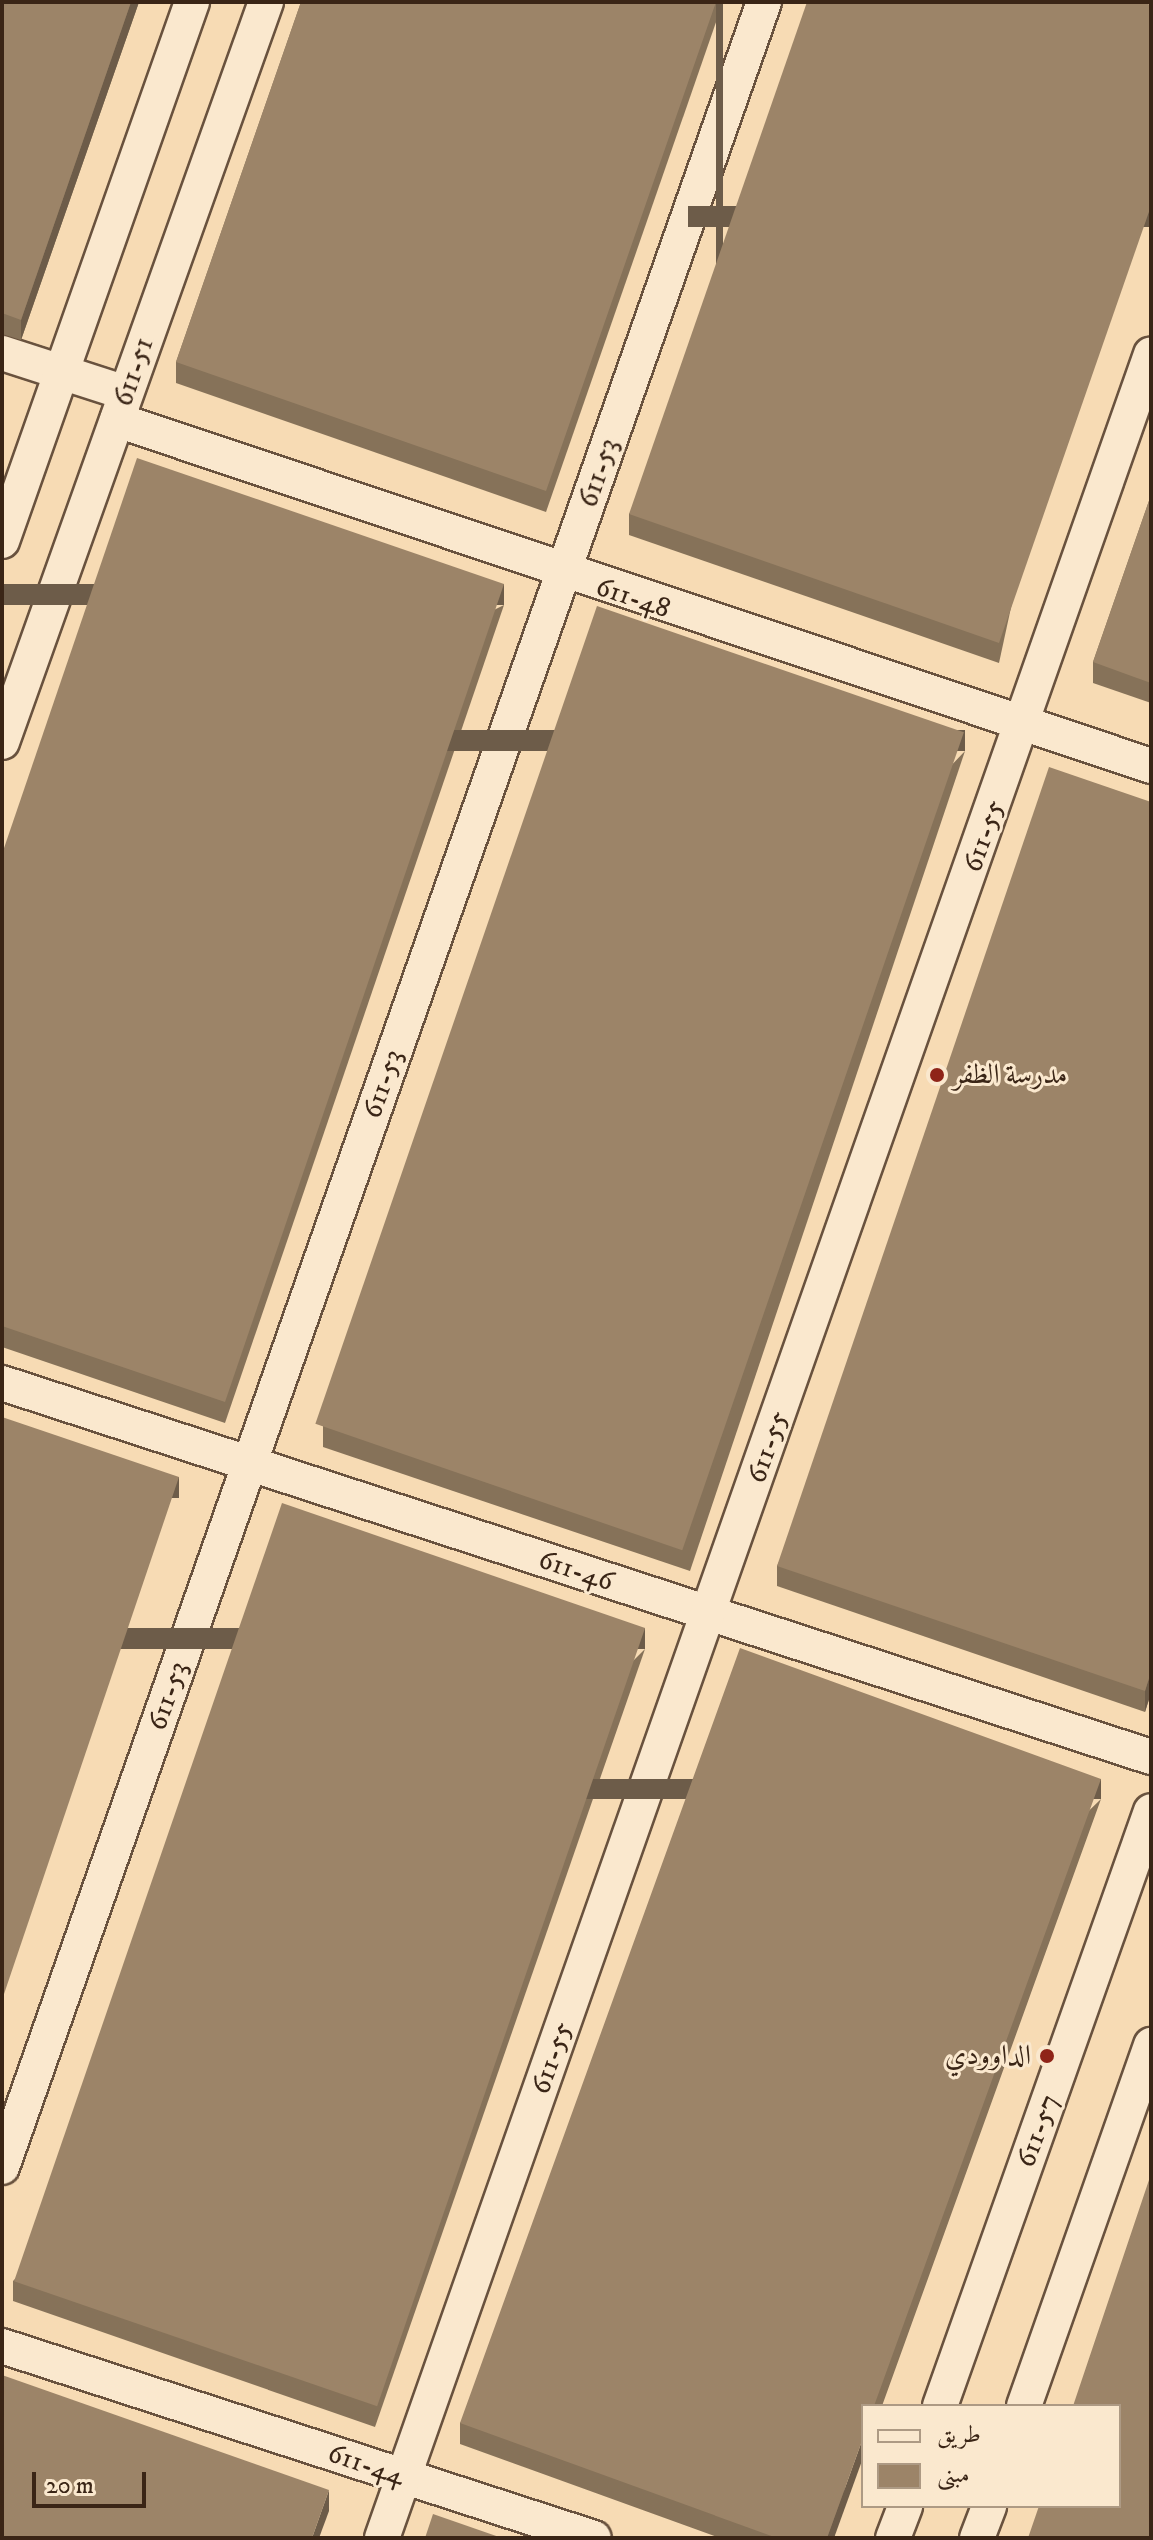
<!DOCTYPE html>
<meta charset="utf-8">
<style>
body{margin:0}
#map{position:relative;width:1153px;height:2540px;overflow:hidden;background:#f7dbb4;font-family:"IM FELL DW Pica",Amiri,serif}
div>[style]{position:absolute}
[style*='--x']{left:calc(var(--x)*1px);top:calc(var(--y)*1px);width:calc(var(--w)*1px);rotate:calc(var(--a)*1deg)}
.roads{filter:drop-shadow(2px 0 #69523e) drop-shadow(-2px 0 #69523e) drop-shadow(0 2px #69523e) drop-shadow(0 -2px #69523e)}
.street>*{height:34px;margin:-17px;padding:0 17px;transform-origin:17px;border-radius:17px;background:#fae8ce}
.wall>*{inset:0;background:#867259}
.shaded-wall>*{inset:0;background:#6d5c49;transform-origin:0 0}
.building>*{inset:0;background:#9c8468;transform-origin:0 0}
.dots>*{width:22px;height:22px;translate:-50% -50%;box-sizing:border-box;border:4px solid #fae8ce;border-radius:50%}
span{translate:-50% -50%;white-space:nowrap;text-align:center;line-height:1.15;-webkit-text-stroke:6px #fae8ce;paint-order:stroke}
.street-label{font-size:28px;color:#3a2516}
.poi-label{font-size:28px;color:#3a2516}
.left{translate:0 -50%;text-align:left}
.right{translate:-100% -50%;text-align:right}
.frame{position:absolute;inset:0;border:4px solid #3a2516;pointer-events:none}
.legend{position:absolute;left:861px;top:2404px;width:260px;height:104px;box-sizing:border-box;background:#fae8ce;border:2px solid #ad9a84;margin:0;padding:10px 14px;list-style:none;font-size:24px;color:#3a2516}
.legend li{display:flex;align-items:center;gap:16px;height:40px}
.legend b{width:40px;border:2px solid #ad9a84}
.scale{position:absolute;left:32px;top:2472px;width:114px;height:36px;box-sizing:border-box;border:4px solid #3a2516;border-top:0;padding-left:10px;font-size:24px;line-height:28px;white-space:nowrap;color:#3a2516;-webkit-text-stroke:6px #fae8ce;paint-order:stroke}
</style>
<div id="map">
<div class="roads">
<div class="street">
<i style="--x:2;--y:353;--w:130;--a:17.9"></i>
<i style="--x:117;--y:420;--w:1090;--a:18.5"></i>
<i style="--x:2;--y:541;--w:572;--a:-70.58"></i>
<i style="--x:2;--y:742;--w:786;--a:-70.37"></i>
<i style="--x:2;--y:1383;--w:1208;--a:18.03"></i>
<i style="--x:2;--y:2167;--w:2295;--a:-70.61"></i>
<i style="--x:2;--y:2346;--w:622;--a:17.97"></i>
<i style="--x:940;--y:2406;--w:631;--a:-70.47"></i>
<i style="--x:1024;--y:2406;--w:383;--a:-70.6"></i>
<i style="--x:382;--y:2538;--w:2315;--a:-70.6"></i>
<i style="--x:893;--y:2538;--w:34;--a:-69"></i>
<i style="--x:977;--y:2538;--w:34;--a:-69"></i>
</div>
</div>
<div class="wall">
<i style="clip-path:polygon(2px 2px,139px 2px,21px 340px,2px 334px)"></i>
<i style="clip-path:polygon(301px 2px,723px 2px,546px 512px,176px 383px,176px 362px)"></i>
<i style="clip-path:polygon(1142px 2px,999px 663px,629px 535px,629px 514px)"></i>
<i style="clip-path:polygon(1151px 495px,1151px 703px,1093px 683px,1093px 662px)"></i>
<i style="clip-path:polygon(504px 605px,225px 1423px,2px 1347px,2px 854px)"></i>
<i style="clip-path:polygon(965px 751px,690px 1571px,323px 1447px,323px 1426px)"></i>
<i style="clip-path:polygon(1151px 802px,1151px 1693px,1145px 1712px,777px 1586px,777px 1566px)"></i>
<i style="clip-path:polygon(645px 1649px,375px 2427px,13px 2301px,13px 2281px)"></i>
<i style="clip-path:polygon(1101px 1799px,882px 2406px,863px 2406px,834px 2538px,720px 2538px,460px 2444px,460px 2423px)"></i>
</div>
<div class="shaded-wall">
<i style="clip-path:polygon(131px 2px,139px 2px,21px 340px,21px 320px)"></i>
<i style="left:716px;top:2px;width:7px;height:518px"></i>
<i style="left:1151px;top:206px;width:21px;height:463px;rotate:90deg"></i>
<i style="left:504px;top:584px;width:21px;height:864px;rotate:90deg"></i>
<i style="left:965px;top:730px;width:21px;height:865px;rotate:90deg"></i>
<i style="left:179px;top:1477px;width:21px;height:552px;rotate:90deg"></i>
<i style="left:645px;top:1628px;width:21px;height:824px;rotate:90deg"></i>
<i style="clip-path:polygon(1151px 1672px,1151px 1693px,1145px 1712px,1145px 1691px)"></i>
<i style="left:1101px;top:1779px;width:20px;height:667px;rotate:90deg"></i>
<i style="clip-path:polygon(863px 2438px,863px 2458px,834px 2538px,827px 2538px)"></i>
<i style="clip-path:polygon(329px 2490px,329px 2511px,319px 2538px,312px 2538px)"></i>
</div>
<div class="building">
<i style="clip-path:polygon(2px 2px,131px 2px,21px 320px,2px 313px)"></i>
<i style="clip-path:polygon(301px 2px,716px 2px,546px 491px,176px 362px)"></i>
<i style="clip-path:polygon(807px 2px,1142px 2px,1151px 5px,1151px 206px,999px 643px,629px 514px)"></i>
<i style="clip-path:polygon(137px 458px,504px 584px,225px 1402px,2px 1326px,2px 854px)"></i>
<i style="clip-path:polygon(1151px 495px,1151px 683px,1093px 662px)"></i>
<i style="left:597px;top:606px;width:388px;height:865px;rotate:19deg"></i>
<i style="clip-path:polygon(1049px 767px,1151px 802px,1151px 1672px,1145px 1691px,777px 1566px)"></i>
<i style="clip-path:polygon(2px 1417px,179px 1477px,2px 2000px)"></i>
<i style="left:282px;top:1503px;width:384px;height:823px;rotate:19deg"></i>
<i style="clip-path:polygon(740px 1648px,1101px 1779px,874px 2406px,863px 2406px,863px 2438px,827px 2538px,777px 2538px,460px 2423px)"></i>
<i style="clip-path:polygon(1151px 2174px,1151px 2538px,1028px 2538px,1039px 2506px,1119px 2506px,1119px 2406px,1073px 2406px)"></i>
<i style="clip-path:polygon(2px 2375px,329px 2490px,312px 2538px,2px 2538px)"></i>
<i style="clip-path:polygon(433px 2514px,502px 2538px,425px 2538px)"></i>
</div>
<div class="dots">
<i style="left:937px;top:1075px;background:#8f2418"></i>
<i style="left:1047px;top:2056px;background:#8f2418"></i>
</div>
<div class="street-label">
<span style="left:134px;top:372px;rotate:-71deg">611-51</span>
<span style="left:599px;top:473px;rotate:-71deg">611-53</span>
<span style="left:633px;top:598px;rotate:18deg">611-48</span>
<span style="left:984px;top:836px;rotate:-71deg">611-55</span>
<span style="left:383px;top:1084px;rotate:-71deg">611-53</span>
<span style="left:768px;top:1447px;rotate:-71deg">611-55</span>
<span style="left:576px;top:1571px;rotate:18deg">611-46</span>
<span style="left:168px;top:1696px;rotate:-71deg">611-53</span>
<span style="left:552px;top:2058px;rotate:-71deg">611-55</span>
<span style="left:1038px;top:2131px;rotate:-70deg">611-57</span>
<span style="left:366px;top:2465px;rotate:18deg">611-44</span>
</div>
<div class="poi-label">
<span class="left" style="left:953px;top:1075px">مدرسة الظفر</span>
<span class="right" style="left:1031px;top:2056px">الداوودي</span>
</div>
<div class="frame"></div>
<ul class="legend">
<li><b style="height:10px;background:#fae8ce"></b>طريق</li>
<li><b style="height:22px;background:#9c8468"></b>مبنى</li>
</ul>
<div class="scale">20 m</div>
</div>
